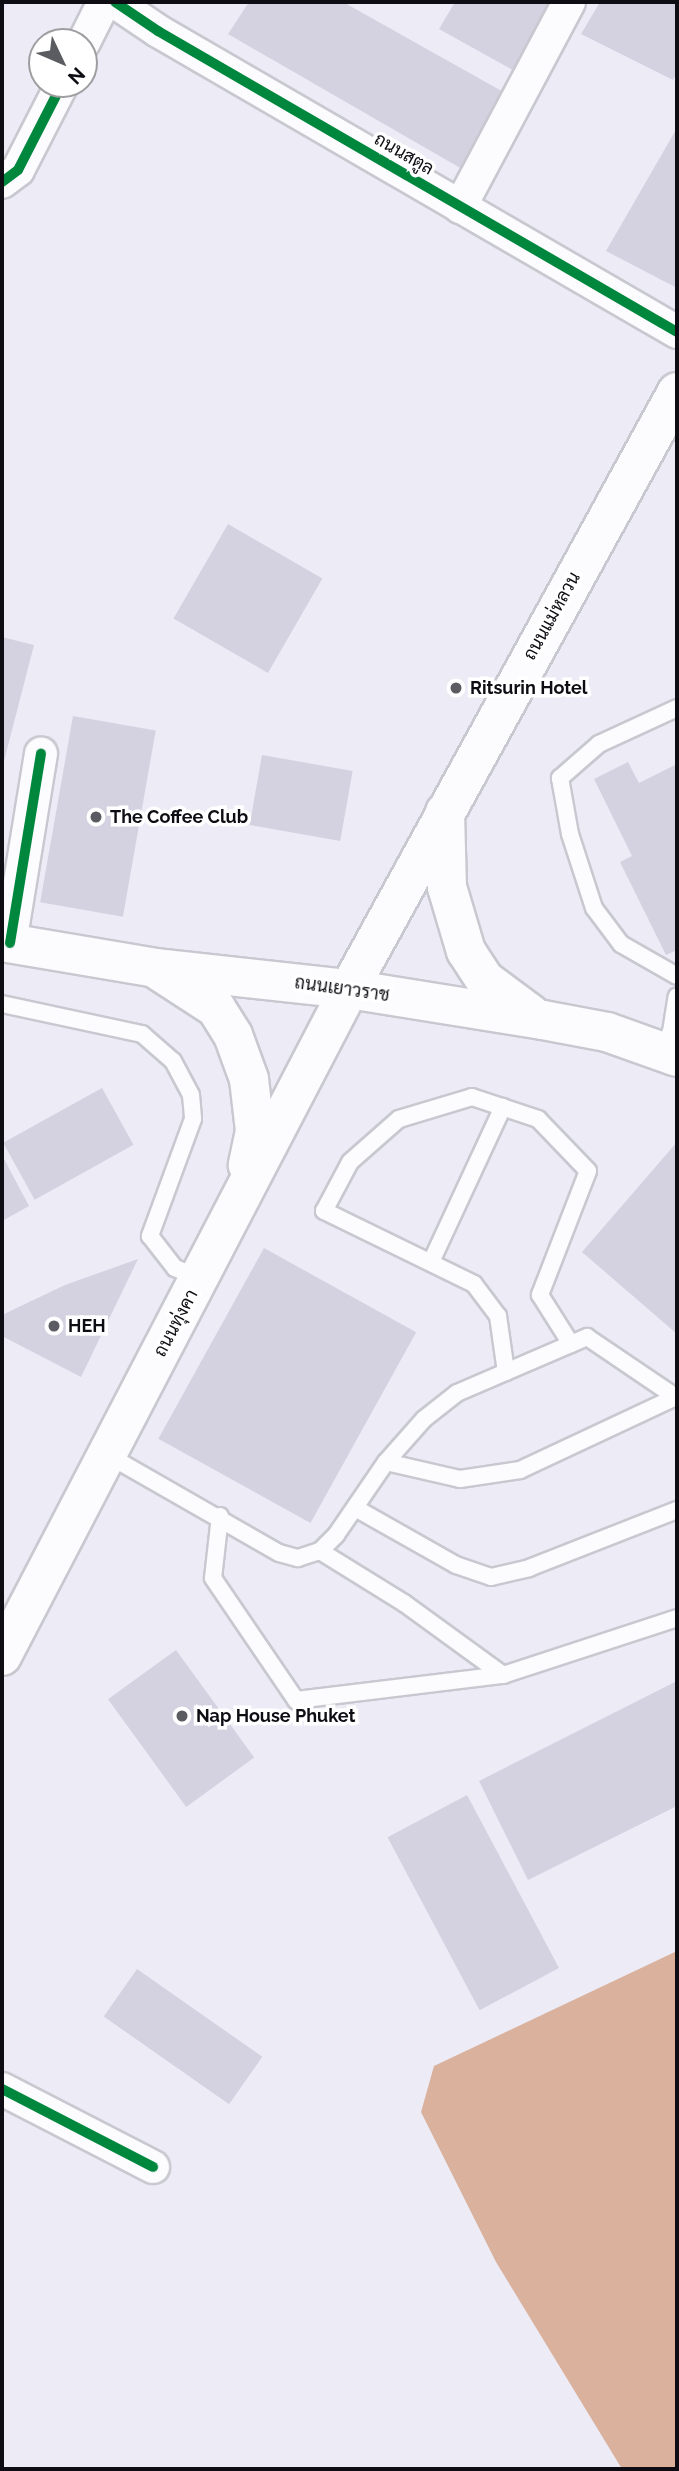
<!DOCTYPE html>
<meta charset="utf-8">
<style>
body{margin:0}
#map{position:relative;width:679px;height:2471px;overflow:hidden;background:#ecebf6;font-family:Raleway,Sarabun,sans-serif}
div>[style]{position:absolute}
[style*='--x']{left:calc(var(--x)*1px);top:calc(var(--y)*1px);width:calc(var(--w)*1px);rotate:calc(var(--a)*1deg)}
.water>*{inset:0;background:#dab19c}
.building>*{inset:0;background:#d4d2e0;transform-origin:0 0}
.roads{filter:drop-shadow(2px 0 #c8c8d0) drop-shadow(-2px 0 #c8c8d0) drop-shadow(0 2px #c8c8d0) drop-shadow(0 -2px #c8c8d0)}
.lane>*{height:16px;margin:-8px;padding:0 8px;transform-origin:8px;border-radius:8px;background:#fcfcfe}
.street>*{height:32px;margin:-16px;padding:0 16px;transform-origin:16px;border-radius:16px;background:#fcfcfe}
.secondary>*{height:38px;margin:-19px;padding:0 19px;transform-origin:19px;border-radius:19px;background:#fcfcfe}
.cycleway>*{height:10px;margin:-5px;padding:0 5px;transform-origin:5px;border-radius:5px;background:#00873e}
.dots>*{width:19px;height:19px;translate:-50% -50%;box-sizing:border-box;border:4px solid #fff;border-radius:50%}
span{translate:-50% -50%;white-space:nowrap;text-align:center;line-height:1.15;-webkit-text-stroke:7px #fff;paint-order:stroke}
.street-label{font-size:18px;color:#0d0d13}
.poi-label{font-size:18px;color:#0d0d13;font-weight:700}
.left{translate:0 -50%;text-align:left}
.frame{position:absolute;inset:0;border:4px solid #0d0d13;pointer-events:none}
.north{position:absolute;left:28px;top:28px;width:70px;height:70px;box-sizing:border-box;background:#fff;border:2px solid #9e9ea1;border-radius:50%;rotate:134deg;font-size:19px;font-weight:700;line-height:28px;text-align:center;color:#0d0d13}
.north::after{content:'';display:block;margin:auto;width:24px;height:32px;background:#5b5b62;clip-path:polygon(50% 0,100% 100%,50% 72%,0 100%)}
</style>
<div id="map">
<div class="water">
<i style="clip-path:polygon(677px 1951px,677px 2469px,622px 2469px,496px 2262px,421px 2112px,434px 2066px)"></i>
</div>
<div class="building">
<i style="clip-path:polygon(249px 2px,343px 2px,507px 94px,462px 169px,228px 34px)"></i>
<i style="clip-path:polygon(455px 2px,559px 2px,518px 73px,439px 29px)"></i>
<i style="clip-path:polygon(600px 2px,677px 2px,677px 72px,673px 80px,581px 34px)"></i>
<i style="clip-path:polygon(677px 128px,677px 288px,606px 251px)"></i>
<i style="left:228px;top:524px;width:109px;height:109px;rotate:30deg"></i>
<i style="clip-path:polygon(2px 637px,34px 645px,3px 765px,2px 765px)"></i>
<i style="left:73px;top:716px;width:84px;height:189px;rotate:10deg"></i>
<i style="left:262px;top:755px;width:92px;height:71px;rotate:10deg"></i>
<i style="clip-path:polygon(628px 762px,639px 783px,677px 764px,677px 950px,666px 955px,620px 862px,632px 856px,594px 779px)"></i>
<i style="left:102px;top:1088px;width:65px;height:113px;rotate:61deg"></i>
<i style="clip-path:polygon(677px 1142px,677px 1334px,582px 1252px)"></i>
<i style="clip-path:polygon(2px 1155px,29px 1206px,2px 1221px)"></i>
<i style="left:264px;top:1248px;width:174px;height:218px;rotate:29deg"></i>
<i style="clip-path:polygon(138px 1259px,81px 1377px,2px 1336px,2px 1315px,65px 1285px)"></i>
<i style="left:176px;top:1650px;width:133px;height:84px;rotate:54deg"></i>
<i style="clip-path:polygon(677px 1681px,677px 1806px,528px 1880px,479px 1781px)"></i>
<i style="left:467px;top:1795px;width:196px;height:90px;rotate:62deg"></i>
<i style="left:137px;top:1969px;width:153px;height:58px;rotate:35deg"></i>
</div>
<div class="roads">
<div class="lane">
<i style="--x:677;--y:708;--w:86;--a:155.2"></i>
<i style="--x:599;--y:744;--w:52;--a:138.9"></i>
<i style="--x:560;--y:778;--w:57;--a:79.9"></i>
<i style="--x:570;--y:834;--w:78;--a:72"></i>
<i style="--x:594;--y:908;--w:45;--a:53.1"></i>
<i style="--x:621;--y:944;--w:64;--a:29.7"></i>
<i style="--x:2;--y:1004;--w:143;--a:12.1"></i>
<i style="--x:142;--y:1034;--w:41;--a:41.1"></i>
<i style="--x:173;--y:1061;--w:38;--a:62"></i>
<i style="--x:191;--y:1095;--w:24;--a:85"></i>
<i style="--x:193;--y:1119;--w:125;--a:110.2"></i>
<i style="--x:150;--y:1236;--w:41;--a:52"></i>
<i style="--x:175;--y:1268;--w:27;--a:22"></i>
<i style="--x:662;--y:1051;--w:21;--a:-65"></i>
<i style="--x:671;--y:1032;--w:36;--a:-81"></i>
<i style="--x:431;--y:1262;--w:171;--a:-65.1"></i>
<i style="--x:506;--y:1372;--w:57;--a:-98.1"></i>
<i style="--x:498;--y:1316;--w:40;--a:-127"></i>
<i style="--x:474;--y:1284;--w:167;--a:-154"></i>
<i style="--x:324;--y:1211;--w:55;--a:-62"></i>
<i style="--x:350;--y:1162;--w:65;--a:-41.3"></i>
<i style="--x:399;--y:1119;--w:76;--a:-16.8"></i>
<i style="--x:472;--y:1097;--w:70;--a:18.4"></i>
<i style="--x:538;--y:1119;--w:72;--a:46.1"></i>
<i style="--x:588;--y:1171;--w:133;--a:111.2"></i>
<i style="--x:540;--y:1295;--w:58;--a:57.7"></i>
<i style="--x:106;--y:1454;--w:199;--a:29.8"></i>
<i style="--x:279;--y:1553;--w:20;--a:15"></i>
<i style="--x:298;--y:1558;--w:23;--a:-18"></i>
<i style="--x:320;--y:1551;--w:23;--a:-45"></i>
<i style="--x:336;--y:1535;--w:88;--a:-55.6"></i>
<i style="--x:386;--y:1462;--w:57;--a:-48.5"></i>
<i style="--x:424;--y:1419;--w:42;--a:-38.2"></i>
<i style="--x:457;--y:1393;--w:142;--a:-23.3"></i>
<i style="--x:587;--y:1337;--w:109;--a:34.1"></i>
<i style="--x:386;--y:1462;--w:76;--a:12.9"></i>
<i style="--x:460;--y:1479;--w:61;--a:-8.5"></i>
<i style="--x:520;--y:1470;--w:172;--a:-25.1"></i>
<i style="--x:357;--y:1509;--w:114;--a:29.5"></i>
<i style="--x:456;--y:1565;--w:37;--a:19"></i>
<i style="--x:491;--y:1577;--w:39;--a:-13"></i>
<i style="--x:529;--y:1568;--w:159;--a:-21.4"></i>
<i style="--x:220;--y:1516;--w:62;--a:96.4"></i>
<i style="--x:213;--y:1578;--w:148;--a:55.8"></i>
<i style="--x:296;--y:1700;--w:209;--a:-6.9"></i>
<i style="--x:503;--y:1675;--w:183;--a:-18.1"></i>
<i style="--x:320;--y:1551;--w:99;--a:31.8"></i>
<i style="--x:404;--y:1603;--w:122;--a:36"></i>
</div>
<div class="street">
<i style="--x:115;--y:2;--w:52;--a:34"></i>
<i style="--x:158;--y:31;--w:600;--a:30.11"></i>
<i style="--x:84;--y:42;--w:45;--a:-63.4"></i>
<i style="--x:2;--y:182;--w:20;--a:-37"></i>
<i style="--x:18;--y:170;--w:97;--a:-62.9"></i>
<i style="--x:460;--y:207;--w:232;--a:-62"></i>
<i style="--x:10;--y:943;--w:192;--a:-80.7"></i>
<i style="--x:2;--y:2089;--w:170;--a:27.3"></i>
</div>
<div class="secondary">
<i style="--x:445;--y:812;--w:75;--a:88.5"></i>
<i style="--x:447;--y:887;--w:67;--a:73.5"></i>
<i style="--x:466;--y:951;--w:35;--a:57"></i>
<i style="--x:485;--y:980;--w:57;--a:36.5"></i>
<i style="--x:2;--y:942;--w:155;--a:9.6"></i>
<i style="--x:155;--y:968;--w:195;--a:6.2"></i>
<i style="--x:349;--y:989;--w:196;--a:9.1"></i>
<i style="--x:543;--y:1020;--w:65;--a:10.6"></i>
<i style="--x:607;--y:1032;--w:74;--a:19.7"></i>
<i style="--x:159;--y:971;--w:68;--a:33"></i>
<i style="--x:216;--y:1008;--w:32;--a:58"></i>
<i style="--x:233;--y:1035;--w:47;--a:70"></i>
<i style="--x:249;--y:1079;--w:52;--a:83.4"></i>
<i style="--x:255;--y:1131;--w:35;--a:102"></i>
<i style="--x:2;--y:1656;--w:752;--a:-62.51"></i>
<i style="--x:349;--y:989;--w:681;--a:-61.22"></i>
</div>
</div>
<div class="cycleway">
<i style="--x:115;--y:2;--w:52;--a:34"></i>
<i style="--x:158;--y:31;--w:600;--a:30.11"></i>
<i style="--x:2;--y:182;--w:20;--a:-37"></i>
<i style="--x:18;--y:170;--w:97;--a:-62.9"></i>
<i style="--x:10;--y:943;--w:192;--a:-80.7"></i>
<i style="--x:2;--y:2089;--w:170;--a:27.3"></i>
</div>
<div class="dots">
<i style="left:456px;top:688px;background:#5b5b62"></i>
<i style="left:96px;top:817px;background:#5b5b62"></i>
<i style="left:54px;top:1326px;background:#5b5b62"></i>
<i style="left:182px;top:1716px;background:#5b5b62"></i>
</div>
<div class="street-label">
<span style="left:404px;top:154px;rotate:30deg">ถนนสตูล</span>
<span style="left:552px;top:616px;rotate:-61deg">ถนนแม่หลวน</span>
<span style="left:342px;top:989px;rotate:8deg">ถนนเยาวราช</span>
<span style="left:176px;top:1323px;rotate:-62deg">ถนนทุ่งคา</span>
</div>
<div class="poi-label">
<span class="left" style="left:470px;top:688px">Ritsurin Hotel</span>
<span class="left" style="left:110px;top:817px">The Coffee Club</span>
<span class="left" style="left:68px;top:1326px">HEH</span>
<span class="left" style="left:196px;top:1716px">Nap House Phuket</span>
</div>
<div class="frame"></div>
<div class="north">N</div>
</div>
